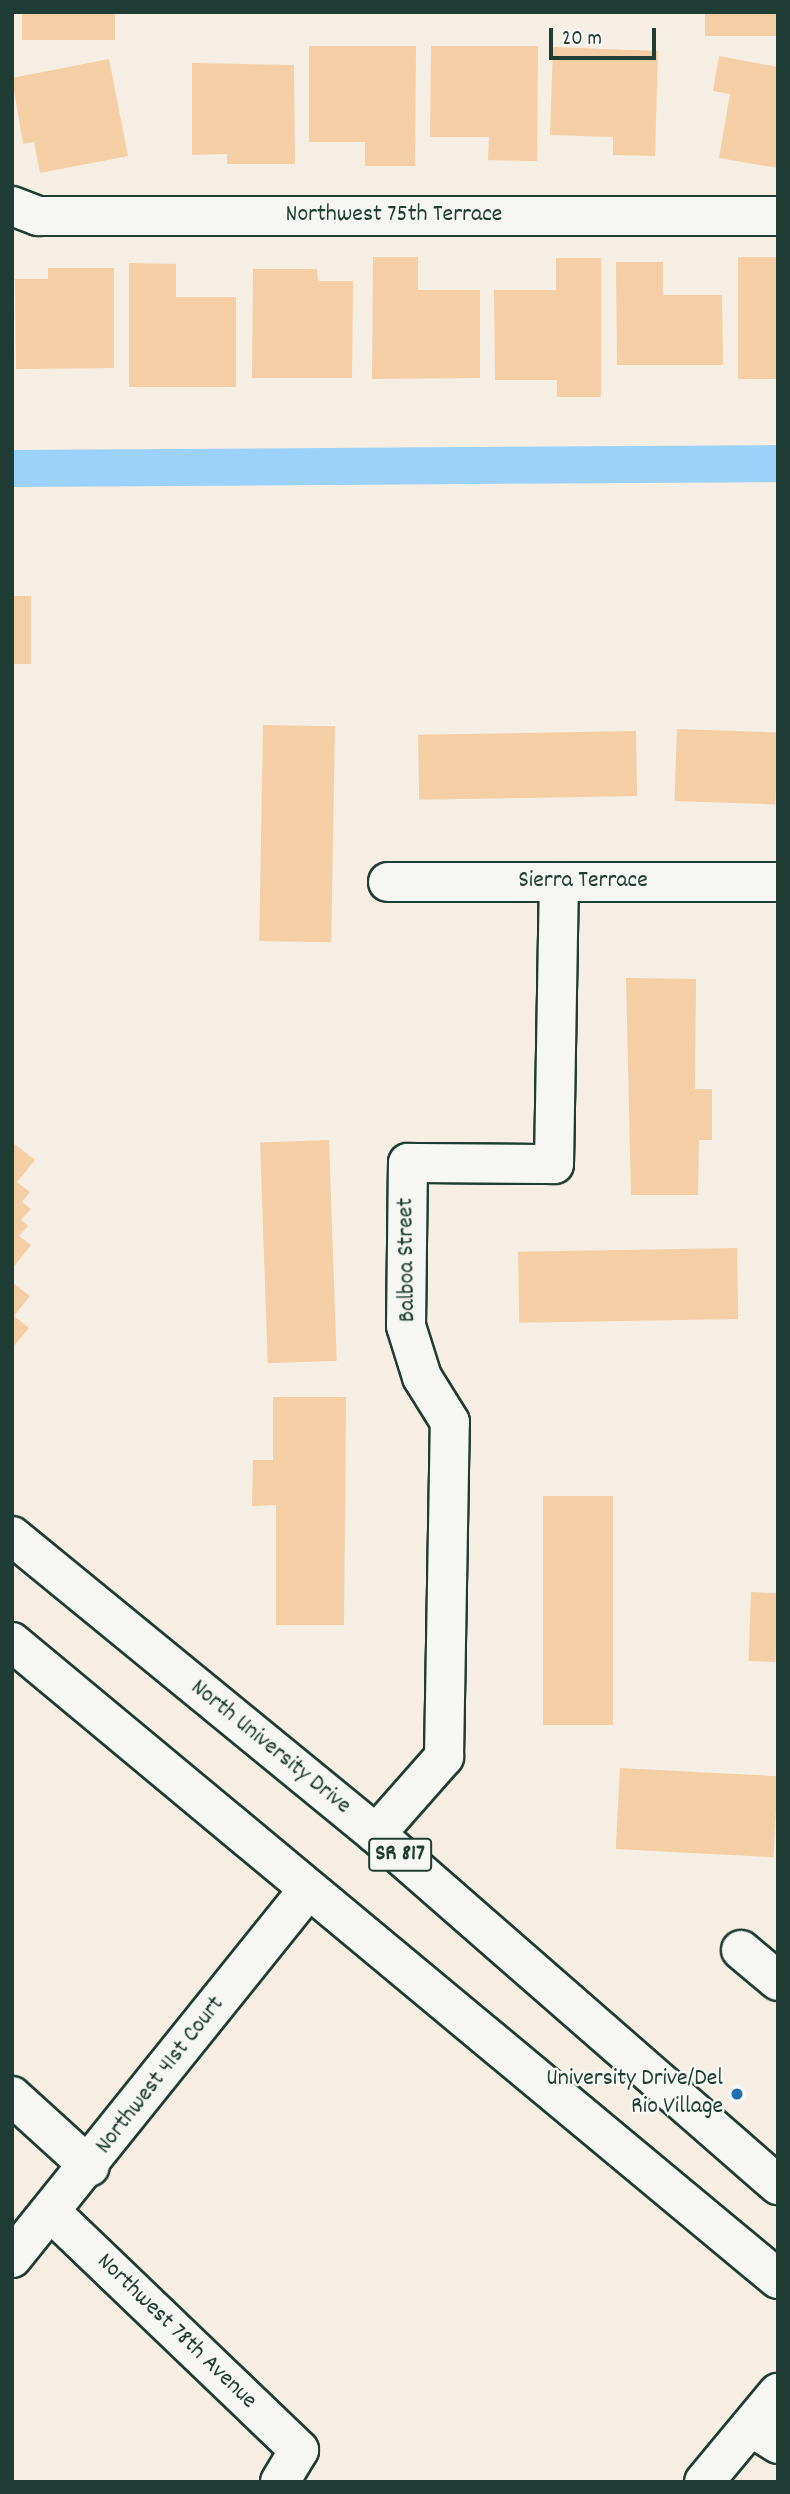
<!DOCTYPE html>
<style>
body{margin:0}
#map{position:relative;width:790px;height:2494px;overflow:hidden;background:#f6eee2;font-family:Dekko,sans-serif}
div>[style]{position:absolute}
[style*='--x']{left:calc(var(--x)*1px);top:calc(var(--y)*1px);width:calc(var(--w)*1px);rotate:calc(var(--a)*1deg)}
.canal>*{height:37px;margin:-18.5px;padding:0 18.5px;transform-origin:18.5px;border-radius:18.5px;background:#9cd1fa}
.building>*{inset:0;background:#f4cea4;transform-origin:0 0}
.roads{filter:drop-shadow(2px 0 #1f3d34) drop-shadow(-2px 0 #1f3d34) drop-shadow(0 2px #1f3d34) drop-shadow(0 -2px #1f3d34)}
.minor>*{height:38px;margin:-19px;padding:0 19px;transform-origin:19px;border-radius:19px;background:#f6f6f2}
.major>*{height:38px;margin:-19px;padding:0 19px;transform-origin:19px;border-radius:19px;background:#f6f6f2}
.dots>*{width:19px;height:19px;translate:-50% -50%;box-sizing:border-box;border:4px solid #f6f6f2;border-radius:50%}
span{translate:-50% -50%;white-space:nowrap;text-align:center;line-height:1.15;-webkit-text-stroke:5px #f6f6f2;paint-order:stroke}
.shield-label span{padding:2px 5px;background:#f6f6f2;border:2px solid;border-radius:5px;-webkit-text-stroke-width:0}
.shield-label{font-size:23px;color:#1f3d34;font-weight:700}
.street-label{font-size:24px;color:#1f3d34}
.poi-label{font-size:24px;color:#1f3d34}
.right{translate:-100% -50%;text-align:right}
.frame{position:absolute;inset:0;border:14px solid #1f3d34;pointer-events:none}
.scale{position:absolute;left:549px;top:28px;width:107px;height:32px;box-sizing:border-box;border:4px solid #1f3d34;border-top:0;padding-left:9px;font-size:21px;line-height:24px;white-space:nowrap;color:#1f3d34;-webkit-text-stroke:5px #f6f6f2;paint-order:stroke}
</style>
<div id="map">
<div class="canal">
<i style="--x:12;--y:468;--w:766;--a:-0.37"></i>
</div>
<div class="building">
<i style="left:22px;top:12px;width:93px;height:28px"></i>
<i style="left:705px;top:12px;width:73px;height:24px"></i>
<i style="clip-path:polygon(309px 46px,416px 46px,415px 166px,365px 166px,365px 142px,309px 142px)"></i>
<i style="clip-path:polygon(431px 46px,538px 46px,537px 161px,488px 160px,489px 137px,430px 137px)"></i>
<i style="clip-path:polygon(553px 47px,658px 51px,655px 156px,613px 155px,613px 137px,550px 135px)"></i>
<i style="clip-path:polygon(719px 56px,778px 67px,778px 168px,719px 158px,730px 94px,713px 91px)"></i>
<i style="clip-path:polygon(109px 59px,128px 156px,40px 173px,34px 142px,23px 144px,12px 78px)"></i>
<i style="clip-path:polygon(192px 63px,294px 65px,295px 164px,227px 164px,227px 154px,192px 155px)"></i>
<i style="clip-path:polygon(373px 257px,418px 257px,418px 290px,480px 290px,480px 378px,372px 379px)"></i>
<i style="left:738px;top:257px;width:40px;height:122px"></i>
<i style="clip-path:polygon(556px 258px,601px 258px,601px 397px,557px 397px,557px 380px,495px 380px,494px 290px,556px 290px)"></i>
<i style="clip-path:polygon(616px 262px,663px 262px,663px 295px,722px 295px,723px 365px,617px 365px)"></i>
<i style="clip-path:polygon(129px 263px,176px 264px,176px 297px,236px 297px,236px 387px,129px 387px)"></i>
<i style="clip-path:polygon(48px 268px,114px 268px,114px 368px,16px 369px,15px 279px,48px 279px)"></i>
<i style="clip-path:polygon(253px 269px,317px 269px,318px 281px,353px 281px,352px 378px,252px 378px)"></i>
<i style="left:12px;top:596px;width:19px;height:68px"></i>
<i style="left:263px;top:725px;width:72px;height:216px;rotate:1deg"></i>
<i style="left:677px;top:729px;width:101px;height:72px;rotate:2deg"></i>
<i style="left:636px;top:731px;width:65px;height:218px;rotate:89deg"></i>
<i style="clip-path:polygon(626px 978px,696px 979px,695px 1089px,712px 1089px,712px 1140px,699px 1140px,698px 1195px,631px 1195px)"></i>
<i style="left:329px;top:1140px;width:221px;height:69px;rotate:88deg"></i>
<i style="clip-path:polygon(12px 1142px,35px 1160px,17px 1182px,30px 1192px,22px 1202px,31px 1209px,21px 1220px,28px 1226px,19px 1236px,31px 1245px,12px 1269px)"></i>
<i style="left:737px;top:1248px;width:71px;height:219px;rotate:89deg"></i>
<i style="clip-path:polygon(12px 1282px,30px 1296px,14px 1316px,29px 1328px,12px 1348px)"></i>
<i style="clip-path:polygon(273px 1397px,346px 1397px,344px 1625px,276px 1625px,276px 1505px,252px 1506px,253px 1460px,273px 1460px)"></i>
<i style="left:613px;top:1496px;width:229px;height:70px;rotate:90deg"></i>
<i style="left:751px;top:1592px;width:27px;height:69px;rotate:2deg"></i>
<i style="left:620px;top:1768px;width:158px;height:81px;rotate:3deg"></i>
</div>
<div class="roads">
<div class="minor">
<i style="--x:12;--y:206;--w:28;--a:21"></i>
<i style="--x:38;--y:216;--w:740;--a:0"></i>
<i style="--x:388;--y:882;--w:390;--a:0"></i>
<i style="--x:376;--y:1834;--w:103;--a:-48.6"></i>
<i style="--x:444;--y:1757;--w:335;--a:-89"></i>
<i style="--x:450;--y:1422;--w:53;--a:-121.9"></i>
<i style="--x:422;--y:1377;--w:53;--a:-107.4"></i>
<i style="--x:406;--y:1326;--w:163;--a:-89.3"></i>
<i style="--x:408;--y:1163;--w:146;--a:0.4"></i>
<i style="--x:554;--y:1164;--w:282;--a:-89"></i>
<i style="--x:741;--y:1950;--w:48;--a:40"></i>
<i style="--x:12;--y:2096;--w:105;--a:42.3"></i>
<i style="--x:53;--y:2214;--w:341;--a:43.8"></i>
<i style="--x:299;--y:2450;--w:37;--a:121"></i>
<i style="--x:12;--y:2258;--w:471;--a:-51.2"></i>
<i style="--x:751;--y:2427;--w:32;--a:32"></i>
<i style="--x:704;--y:2482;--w:116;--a:-50.3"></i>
</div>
<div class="major">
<i style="--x:12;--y:1536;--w:470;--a:39.3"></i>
<i style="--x:376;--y:1834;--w:534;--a:41.13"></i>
<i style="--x:12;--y:1642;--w:996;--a:39.75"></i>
</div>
</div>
<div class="dots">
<i style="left:737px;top:2094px;background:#1f6fb2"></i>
</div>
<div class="shield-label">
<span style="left:400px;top:1855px">SR 817</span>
</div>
<div class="street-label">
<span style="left:394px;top:216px">Northwest 75th Terrace</span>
<span style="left:583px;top:882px">Sierra Terrace</span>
<span style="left:408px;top:1260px;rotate:-91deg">Balboa Street</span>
<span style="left:270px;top:1748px;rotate:39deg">North University Drive</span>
<span style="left:161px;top:2076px;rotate:-52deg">Northwest 41st Court</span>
<span style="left:176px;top:2332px;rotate:44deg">Northwest 78th Avenue</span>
</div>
<div class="poi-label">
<span class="right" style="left:723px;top:2094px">University Drive/Del<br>Rio Village</span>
</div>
<div class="frame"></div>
<div class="scale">20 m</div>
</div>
